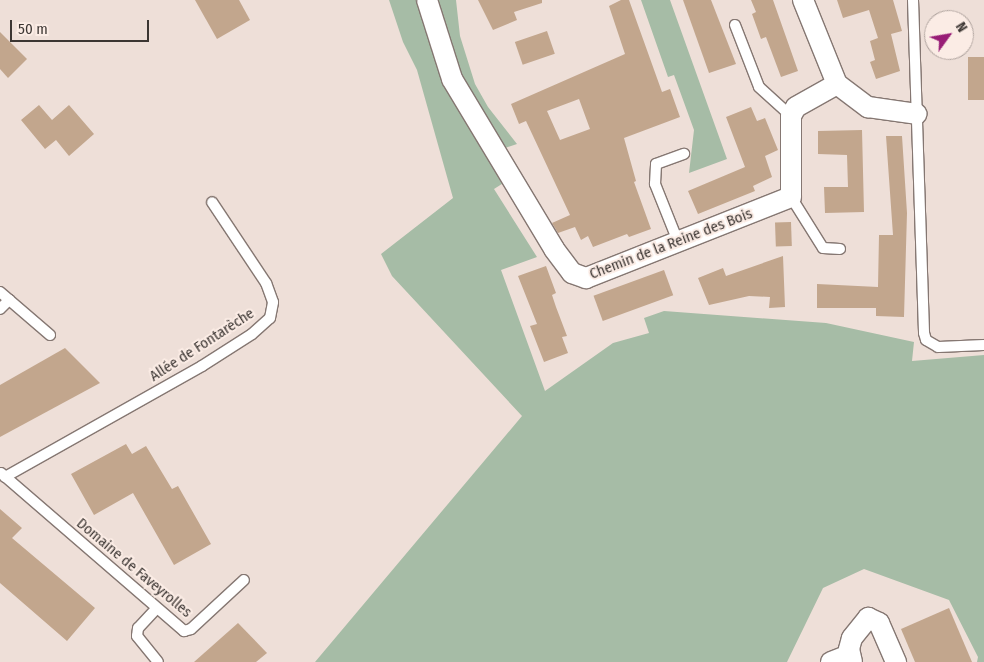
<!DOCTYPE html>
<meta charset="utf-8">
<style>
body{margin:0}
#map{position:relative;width:984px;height:662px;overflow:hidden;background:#eedfd8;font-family:"Fira Sans Condensed",sans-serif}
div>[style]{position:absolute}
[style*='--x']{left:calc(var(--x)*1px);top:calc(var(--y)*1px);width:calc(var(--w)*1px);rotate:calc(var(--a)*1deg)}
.green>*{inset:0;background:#a6bca6}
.building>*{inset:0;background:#c2a68d;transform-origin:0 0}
.roads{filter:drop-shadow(1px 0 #857772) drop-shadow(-1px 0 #857772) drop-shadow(0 1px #857772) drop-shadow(0 -1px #857772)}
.service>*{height:10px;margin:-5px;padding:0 5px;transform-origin:5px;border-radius:5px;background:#fff}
.minor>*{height:20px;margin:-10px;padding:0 10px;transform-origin:10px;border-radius:10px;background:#fff}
span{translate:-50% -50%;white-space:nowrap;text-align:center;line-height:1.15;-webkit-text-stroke:4px #fbece5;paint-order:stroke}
.street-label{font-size:15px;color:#3c3633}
.north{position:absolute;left:924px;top:10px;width:50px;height:50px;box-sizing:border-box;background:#fbece5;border:1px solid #afa39e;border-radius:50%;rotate:58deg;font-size:14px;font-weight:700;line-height:20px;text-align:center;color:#3c3633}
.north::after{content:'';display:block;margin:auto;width:18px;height:22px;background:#981d76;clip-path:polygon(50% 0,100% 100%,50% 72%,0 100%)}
.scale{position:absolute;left:10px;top:20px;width:139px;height:22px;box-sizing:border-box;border:2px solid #3c3633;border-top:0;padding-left:6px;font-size:15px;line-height:18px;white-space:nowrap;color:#3c3633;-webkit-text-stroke:4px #fbece5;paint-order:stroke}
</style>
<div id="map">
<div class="green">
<i style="clip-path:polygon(389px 0,418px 0,505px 182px,494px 189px,537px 257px,501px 270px,545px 391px,613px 343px,649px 333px,644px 318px,664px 311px,826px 323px,914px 342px,912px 361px,984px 355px,984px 662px,977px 662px,978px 657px,949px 600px,864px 569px,823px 588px,787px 662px,315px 662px,522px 416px,392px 276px,381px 254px,453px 198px,417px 70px,403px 42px)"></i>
<i style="clip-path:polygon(436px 0,456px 0,460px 36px,475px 84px,488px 107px,517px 144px,505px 148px,464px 82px)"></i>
<i style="clip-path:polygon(641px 0,670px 0,727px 159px,689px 173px,694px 130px,674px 75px,668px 77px)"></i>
</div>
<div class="building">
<i style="clip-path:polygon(195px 0,239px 0,250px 20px,217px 39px)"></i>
<i style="clip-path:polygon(478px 0,542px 0,542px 3px,514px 12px,517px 20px,493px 30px)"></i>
<i style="clip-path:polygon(evenodd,621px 0,629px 0,662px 92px,670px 89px,680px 117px,624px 138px,636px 181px,634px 182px,651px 229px,629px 237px,627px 234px,593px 247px,588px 236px,581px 240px,575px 227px,558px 233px,552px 223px,570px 215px,526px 121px,519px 124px,511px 104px,625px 54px,609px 6px,621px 0,579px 99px,590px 129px,560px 140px,547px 111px,579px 99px)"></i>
<i style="clip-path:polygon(683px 0,711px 0,736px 64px,709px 73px)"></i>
<i style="clip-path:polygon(751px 0,773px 0,798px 71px,781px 77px,766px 37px,761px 39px,752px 14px,756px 12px)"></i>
<i style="clip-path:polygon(837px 0,893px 0,902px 31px,891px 34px,900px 71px,876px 79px,870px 62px,875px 60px,870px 41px,878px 38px,869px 10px,843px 18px)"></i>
<i style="left:547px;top:31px;width:24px;height:34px;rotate:71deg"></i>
<i style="clip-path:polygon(0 32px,27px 59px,8px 78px,0 69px)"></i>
<i style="left:968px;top:57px;width:16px;height:43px"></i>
<i style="clip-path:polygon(39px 105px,52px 120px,69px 105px,94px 134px,69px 156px,56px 140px,45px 149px,21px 120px)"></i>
<i style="clip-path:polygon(751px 107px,757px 121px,765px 118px,778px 150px,765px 156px,772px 177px,753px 186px,755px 191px,698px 214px,688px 191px,745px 167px,726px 117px)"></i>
<i style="clip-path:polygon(862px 130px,864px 212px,825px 213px,824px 187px,848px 187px,847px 155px,818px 154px,818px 131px)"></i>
<i style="clip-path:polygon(886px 136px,902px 136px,907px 213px,904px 317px,876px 316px,876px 308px,817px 308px,817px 284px,878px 287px,879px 235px,893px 235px)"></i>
<i style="left:791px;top:222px;width:24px;height:16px;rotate:88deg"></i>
<i style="clip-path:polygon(783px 256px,785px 307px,769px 308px,770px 297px,749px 296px,709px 305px,698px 278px,723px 268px,726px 276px)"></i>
<i style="clip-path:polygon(546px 266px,556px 293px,552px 295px,556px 307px,567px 336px,562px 337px,568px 353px,544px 362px,530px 326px,537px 324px,518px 276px)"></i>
<i style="left:664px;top:270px;width:27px;height:75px;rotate:70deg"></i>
<i style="clip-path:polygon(65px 348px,100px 383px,0 437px,0 385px)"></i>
<i style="clip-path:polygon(126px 444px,132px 454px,146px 446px,172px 489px,178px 486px,211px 544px,174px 565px,133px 493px,94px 515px,71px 474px)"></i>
<i style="clip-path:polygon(0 509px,22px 528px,12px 538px,95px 608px,67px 641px,0 583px)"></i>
<i style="clip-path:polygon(949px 608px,972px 662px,915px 662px,901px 629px)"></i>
<i style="clip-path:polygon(238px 623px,267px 653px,256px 662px,194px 662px)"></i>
</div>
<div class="roads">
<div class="service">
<i style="--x:913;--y:0;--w:333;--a:88.1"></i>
<i style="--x:924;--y:333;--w:7;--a:74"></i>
<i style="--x:926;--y:340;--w:14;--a:30"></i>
<i style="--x:938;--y:347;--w:46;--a:-2.5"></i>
<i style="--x:735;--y:25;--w:66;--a:68.8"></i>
<i style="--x:759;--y:87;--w:43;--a:42.2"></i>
<i style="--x:791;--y:197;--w:60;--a:57.9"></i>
<i style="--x:823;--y:248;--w:17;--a:3"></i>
<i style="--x:679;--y:244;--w:65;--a:-111.8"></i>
<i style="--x:655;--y:184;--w:20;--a:-87"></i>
<i style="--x:656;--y:164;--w:30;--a:-20"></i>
<i style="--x:0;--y:292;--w:66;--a:40.7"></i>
<i style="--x:0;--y:309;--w:13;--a:-45"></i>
<i style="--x:1;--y:473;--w:242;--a:40.8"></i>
<i style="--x:184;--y:631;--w:7;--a:-16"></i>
<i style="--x:191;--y:629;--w:72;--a:-42.8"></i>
<i style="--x:5;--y:477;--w:226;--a:-29.4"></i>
<i style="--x:202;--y:366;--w:59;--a:-32.6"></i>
<i style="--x:252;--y:334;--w:24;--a:-42"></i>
<i style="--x:270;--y:318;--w:16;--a:-79"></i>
<i style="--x:273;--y:302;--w:20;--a:-110"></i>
<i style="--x:266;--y:283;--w:97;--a:-123.7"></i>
<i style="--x:156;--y:609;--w:26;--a:133"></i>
<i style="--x:138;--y:628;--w:8;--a:97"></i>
<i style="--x:137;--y:636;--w:33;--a:51"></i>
</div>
<div class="minor">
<i style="--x:427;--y:0;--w:83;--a:72.4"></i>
<i style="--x:452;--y:79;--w:198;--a:59"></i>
<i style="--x:554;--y:249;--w:30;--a:53"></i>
<i style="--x:572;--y:273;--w:15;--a:20"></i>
<i style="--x:586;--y:278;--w:220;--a:-21.6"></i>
<i style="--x:791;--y:197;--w:81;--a:-90"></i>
<i style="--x:791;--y:116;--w:10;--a:-61"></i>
<i style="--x:796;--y:107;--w:47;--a:-29.3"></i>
<i style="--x:803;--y:0;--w:91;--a:68"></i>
<i style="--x:837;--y:84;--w:39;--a:37"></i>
<i style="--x:868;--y:107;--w:49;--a:8.1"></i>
<i style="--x:831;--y:662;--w:19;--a:-21"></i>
<i style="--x:852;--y:662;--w:13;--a:-103"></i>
<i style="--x:849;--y:649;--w:11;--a:-75"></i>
<i style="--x:852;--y:638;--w:26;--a:-51"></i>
<i style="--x:868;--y:618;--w:12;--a:24"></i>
<i style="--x:879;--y:623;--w:43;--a:66.4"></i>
</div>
</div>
<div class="street-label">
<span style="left:671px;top:244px;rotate:-21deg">Chemin de la Reine des Bois</span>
<span style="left:202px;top:345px;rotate:-33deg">Allée de Fontarèche</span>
<span style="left:134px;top:568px;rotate:40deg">Domaine de Faveyrolles</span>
</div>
<div class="north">N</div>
<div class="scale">50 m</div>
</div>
